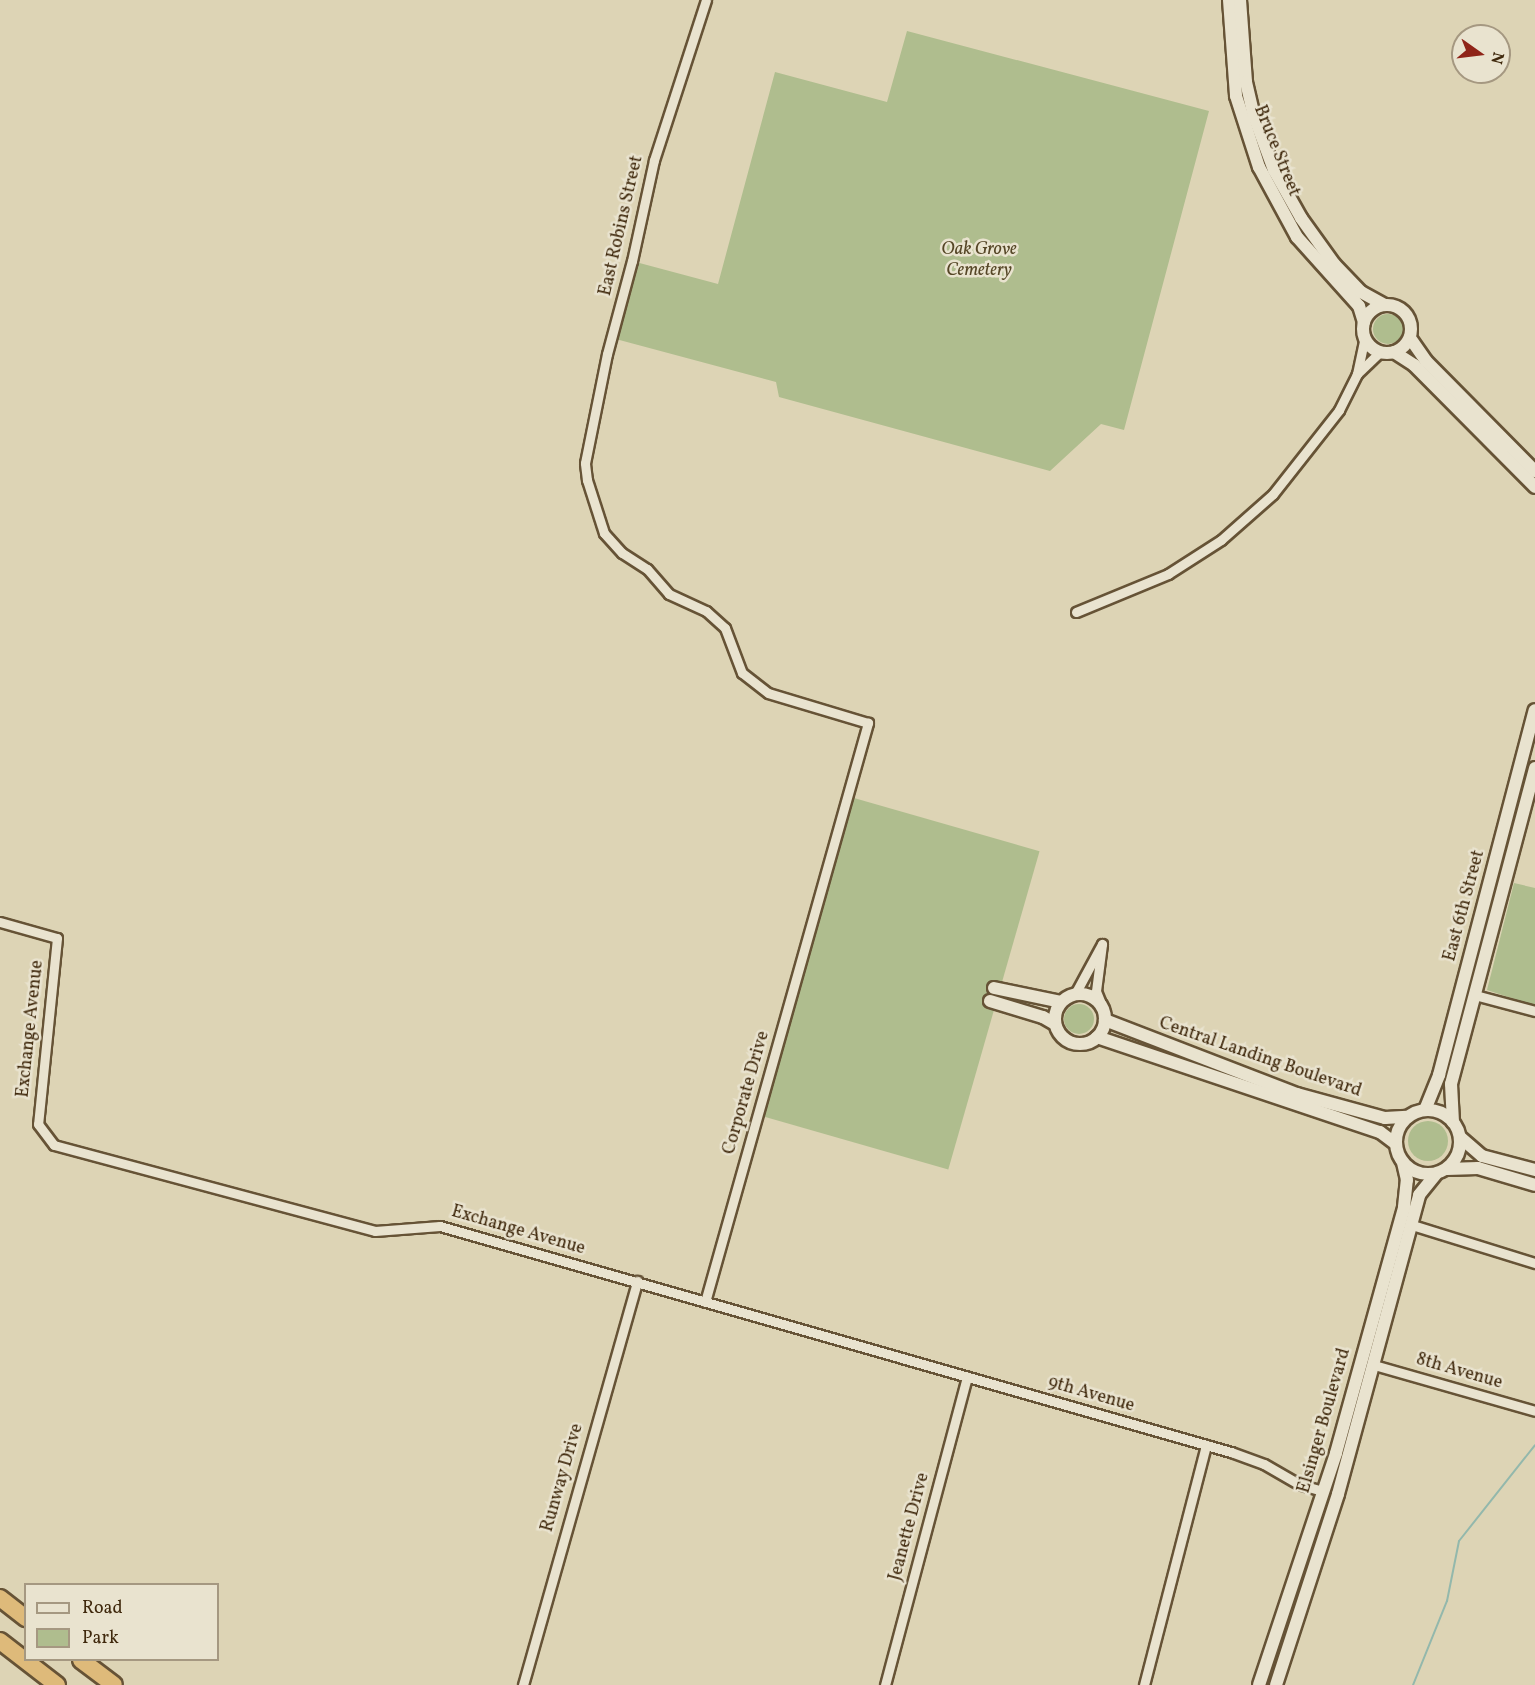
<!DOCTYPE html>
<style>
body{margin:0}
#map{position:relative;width:1535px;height:1685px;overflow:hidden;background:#ddd4b5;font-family:Vollkorn,serif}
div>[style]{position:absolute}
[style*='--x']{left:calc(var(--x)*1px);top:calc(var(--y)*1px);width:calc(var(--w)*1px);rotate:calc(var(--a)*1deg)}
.green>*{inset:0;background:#afbd8e;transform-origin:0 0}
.round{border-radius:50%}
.stream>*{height:2px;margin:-1px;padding:0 1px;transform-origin:1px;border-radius:1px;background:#93b8ac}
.roads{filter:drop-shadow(2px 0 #665336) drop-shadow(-2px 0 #665336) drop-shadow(0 2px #665336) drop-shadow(0 -2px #665336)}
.street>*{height:9px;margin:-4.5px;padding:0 4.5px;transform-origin:4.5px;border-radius:4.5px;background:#e9e3cf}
.secondary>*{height:12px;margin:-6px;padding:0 6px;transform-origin:6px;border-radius:6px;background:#e9e3cf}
.secondary>.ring{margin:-6px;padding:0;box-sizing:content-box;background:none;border:12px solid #e9e3cf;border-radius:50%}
.highway>*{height:16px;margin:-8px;padding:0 8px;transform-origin:8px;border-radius:8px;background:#deba7a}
span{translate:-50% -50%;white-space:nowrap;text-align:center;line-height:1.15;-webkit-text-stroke:5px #e9e3cf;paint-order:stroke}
.street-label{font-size:18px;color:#3f280c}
.park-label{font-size:18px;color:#554626;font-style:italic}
.legend{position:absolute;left:24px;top:1583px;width:195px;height:78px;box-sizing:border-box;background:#e9e3cf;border:2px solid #a59881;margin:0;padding:8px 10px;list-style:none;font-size:18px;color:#3f280c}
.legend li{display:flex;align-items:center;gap:12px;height:30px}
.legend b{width:30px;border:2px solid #a59881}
.north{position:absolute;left:1451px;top:24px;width:60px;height:60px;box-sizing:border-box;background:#e9e3cf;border:2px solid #a59881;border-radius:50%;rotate:104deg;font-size:16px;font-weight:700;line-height:24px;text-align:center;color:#3f280c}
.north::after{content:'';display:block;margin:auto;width:21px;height:27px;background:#8f2418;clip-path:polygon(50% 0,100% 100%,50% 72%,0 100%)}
</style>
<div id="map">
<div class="green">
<i style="clip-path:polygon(907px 31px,1209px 111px,1124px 430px,1101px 424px,1050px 471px,779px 397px,776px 382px,612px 338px,632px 261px,718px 284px,775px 72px,887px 102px)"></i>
<i class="round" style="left:1373px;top:314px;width:30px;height:30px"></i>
<i style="left:854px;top:798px;width:193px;height:331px;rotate:16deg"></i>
<i style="clip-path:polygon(1514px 883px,1535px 888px,1535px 1006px,1487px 990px)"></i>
<i class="round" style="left:1064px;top:1004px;width:30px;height:30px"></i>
<i class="round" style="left:1408px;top:1121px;width:40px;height:40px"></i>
</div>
<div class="stream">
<i style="--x:1413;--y:1685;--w:91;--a:-68"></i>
<i style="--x:1447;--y:1601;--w:61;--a:-78.7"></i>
<i style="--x:1459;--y:1541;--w:122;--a:-51.6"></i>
</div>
<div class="roads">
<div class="street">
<i style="--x:1357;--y:374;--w:32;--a:-44"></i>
<i style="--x:1076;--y:612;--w:100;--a:-22.4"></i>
<i style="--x:1168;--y:574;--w:63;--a:-32.7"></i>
<i style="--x:1221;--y:540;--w:69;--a:-41.5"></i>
<i style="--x:1273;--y:494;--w:107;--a:-51.8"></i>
<i style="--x:1339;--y:410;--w:40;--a:-63.4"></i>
<i style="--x:1357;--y:374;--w:38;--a:-78"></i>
<i style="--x:0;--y:922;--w:59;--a:15.7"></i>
<i style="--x:57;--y:938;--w:187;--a:95.8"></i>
<i style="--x:38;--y:1124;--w:26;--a:53"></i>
<i style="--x:54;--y:1145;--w:332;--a:15"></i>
<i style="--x:375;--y:1231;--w:65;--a:-4.4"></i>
<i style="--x:440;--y:1226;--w:823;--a:15.95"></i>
<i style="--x:1231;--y:1452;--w:35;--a:20"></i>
<i style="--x:1264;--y:1464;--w:39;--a:30"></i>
<i style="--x:1298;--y:1484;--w:26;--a:16"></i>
<i style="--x:1075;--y:994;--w:57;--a:-61.6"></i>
<i style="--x:1475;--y:995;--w:62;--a:14.9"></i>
<i style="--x:1102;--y:1006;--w:16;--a:-112"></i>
<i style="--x:1096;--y:991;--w:47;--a:-82.7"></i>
<i style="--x:1412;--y:1225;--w:129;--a:17.2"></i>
<i style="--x:705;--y:1302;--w:602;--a:-74.28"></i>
<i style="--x:868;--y:723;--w:104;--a:-163.3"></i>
<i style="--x:768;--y:693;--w:33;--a:-142"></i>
<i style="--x:742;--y:673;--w:48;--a:-110.7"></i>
<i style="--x:725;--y:628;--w:25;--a:-138"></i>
<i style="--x:706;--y:611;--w:41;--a:-155.3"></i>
<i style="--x:669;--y:594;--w:33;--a:-131"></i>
<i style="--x:647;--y:569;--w:30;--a:-147"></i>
<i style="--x:622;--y:553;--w:27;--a:-132"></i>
<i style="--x:604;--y:533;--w:56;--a:-107.8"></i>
<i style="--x:587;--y:480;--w:17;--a:-97"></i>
<i style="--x:585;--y:463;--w:111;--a:-78.6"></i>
<i style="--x:607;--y:354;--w:96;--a:-75"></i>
<i style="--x:632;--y:261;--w:103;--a:-77.7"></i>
<i style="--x:654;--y:160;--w:168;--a:-72"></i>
<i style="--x:1374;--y:1365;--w:167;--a:15.9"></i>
<i style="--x:523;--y:1685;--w:420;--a:-74.2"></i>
<i style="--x:885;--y:1685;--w:319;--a:-75.1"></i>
<i style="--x:1144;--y:1685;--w:248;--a:-75.5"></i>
</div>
<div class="secondary">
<i style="--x:1229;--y:0;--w:96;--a:85.8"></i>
<i style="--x:1236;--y:96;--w:75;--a:72.1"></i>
<i style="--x:1259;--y:167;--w:80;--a:61.5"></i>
<i style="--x:1297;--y:237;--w:93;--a:48.1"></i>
<i style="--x:1359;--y:306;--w:17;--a:73"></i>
<i style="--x:1240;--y:0;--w:82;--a:85.8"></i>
<i style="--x:1246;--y:82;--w:35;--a:77"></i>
<i style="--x:1254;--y:116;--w:58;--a:69.7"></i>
<i style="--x:1274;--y:170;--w:55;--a:60.6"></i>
<i style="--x:1301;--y:218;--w:57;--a:54.3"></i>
<i style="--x:1334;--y:264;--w:39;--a:46"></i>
<i style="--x:1361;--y:292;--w:26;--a:29"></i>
<i class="ring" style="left:1363px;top:305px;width:36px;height:36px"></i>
<i style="--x:1410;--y:338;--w:28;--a:55"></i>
<i style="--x:1426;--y:361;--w:155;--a:45.3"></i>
<i style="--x:1394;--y:352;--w:24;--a:33"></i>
<i style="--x:1414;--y:365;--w:172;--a:45.2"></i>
<i style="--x:994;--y:988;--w:68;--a:11.8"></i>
<i class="ring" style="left:1055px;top:994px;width:38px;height:38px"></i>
<i style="--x:990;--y:1001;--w:55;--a:16.8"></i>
<i style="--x:1043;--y:1017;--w:14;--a:30"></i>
<i style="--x:1105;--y:1020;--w:206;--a:21.1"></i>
<i style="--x:1297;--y:1094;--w:91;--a:15.3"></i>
<i style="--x:1385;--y:1118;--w:22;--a:-3"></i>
<i style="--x:1097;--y:1037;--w:299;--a:18.6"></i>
<i style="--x:1380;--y:1132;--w:20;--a:37"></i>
<i class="ring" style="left:1396px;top:1110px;width:52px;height:52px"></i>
<i style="--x:1425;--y:1110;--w:38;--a:-68"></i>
<i style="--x:1439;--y:1075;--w:377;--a:-75.3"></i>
<i style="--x:1453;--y:1122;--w:38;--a:-93"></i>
<i style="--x:1451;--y:1084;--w:327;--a:-75.1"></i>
<i style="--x:1460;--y:1137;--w:29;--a:41"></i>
<i style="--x:1482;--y:1156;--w:55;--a:14.8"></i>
<i style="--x:1447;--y:1169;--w:31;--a:-2"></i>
<i style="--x:1478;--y:1168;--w:59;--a:16.6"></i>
<i style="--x:1259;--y:1685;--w:244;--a:-71.6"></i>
<i style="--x:1336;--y:1453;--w:255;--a:-74.5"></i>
<i style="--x:1404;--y:1207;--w:27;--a:-84"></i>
<i style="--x:1407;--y:1180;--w:17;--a:-103"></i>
<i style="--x:1276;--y:1685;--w:201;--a:-72"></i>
<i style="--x:1338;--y:1494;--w:310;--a:-74.8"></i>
<i style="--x:1419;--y:1195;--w:27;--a:-51"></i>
</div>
<div class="highway">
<i style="--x:0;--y:1598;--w:33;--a:38"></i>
<i style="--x:0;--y:1641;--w:72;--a:37.7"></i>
<i style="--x:81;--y:1660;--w:41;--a:37.1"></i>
</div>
</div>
<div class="street-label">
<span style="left:1276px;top:151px;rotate:68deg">Bruce Street</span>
<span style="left:622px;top:226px;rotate:-77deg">East Robins Street</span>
<span style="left:1465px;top:906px;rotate:-75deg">East 6th Street</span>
<span style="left:31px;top:1029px;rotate:-84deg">Exchange Avenue</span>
<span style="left:1260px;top:1058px;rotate:19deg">Central Landing Boulevard</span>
<span style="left:747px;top:1093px;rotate:-74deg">Corporate Drive</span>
<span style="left:518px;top:1231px;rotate:16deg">Exchange Avenue</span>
<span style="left:1459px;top:1372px;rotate:16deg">8th Avenue</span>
<span style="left:1091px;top:1395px;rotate:16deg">9th Avenue</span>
<span style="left:1325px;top:1421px;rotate:-74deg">Elsinger Boulevard</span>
<span style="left:563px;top:1478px;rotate:-74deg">Runway Drive</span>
<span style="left:910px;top:1527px;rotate:-75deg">Jeanette Drive</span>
</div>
<div class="park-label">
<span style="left:979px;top:261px">Oak Grove<br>Cemetery</span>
</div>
<ul class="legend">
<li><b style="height:8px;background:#e9e3cf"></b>Road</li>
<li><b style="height:16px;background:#afbd8e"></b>Park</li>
</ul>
<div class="north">N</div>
</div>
